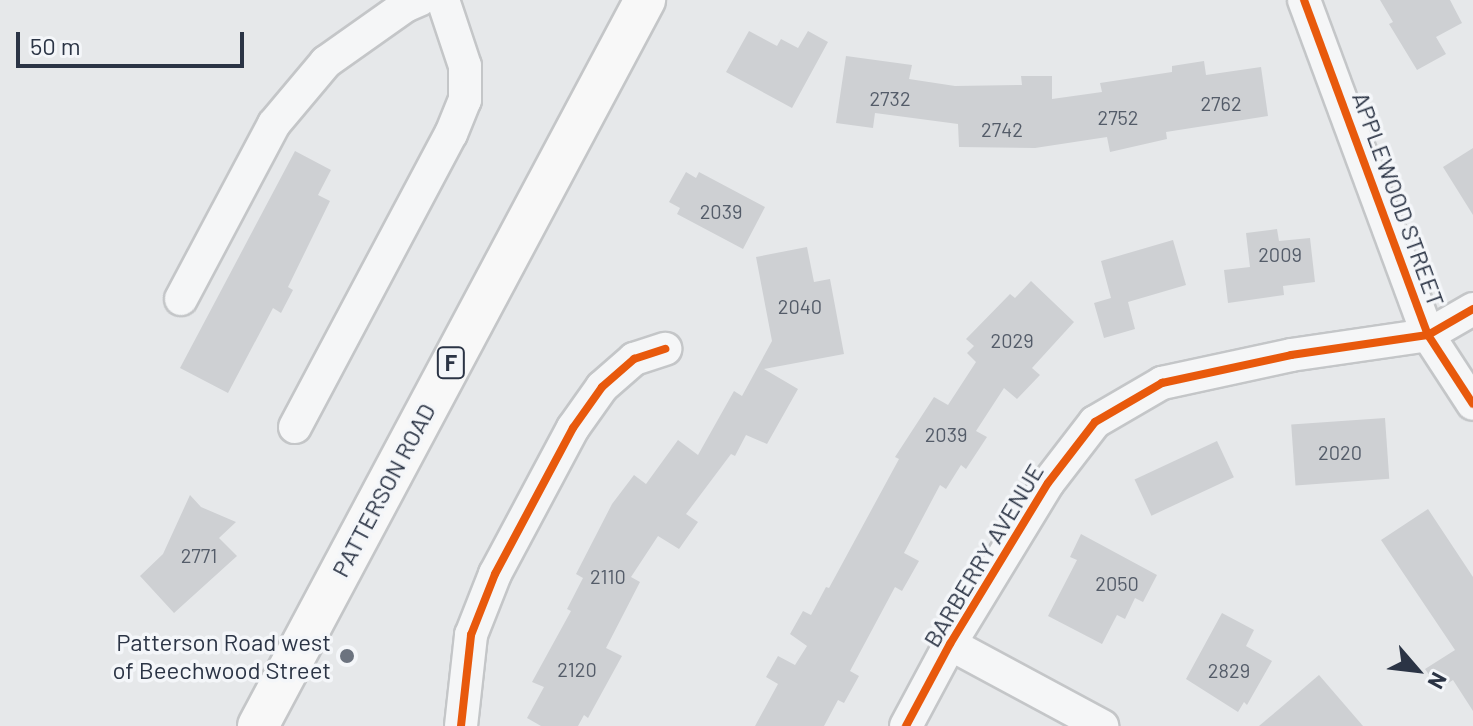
<!DOCTYPE html>
<style>
body{margin:0}
#map{position:relative;width:1473px;height:726px;overflow:hidden;background:#e6e8ea;font-family:Barlow,sans-serif}
div>[style]{position:absolute}
[style*='--x']{left:calc(var(--x)*1px);top:calc(var(--y)*1px);width:calc(var(--w)*1px);rotate:calc(var(--a)*1deg)}
.building>*{inset:0;background:#ced0d3;transform-origin:0 0}
.roads{filter:drop-shadow(2px 0 #c4c6c8) drop-shadow(-2px 0 #c4c6c8) drop-shadow(0 2px #c4c6c8) drop-shadow(0 -2px #c4c6c8)}
.minor>*{height:32px;margin:-16px;padding:0 16px;transform-origin:16px;border-radius:16px;background:#f5f6f7}
.major>*{height:40px;margin:-20px;padding:0 20px;transform-origin:20px;border-radius:20px;background:#f8f8f8}
.cycleway>*{height:8px;margin:-4px;padding:0 4px;transform-origin:4px;border-radius:4px;background:#e8590c}
.dots>*{width:22px;height:22px;translate:-50% -50%;box-sizing:border-box;border:4px solid #f4f6f9;border-radius:50%}
span{translate:-50% -50%;white-space:nowrap;text-align:center;line-height:1.15;-webkit-text-stroke:7px #f4f6f9;paint-order:stroke}
.number-label{font-size:20px;color:#545c69}
.number-label span{-webkit-text-stroke-width:0}
.shield-label span{padding:2px 6px;background:#f4f6f9;border:2px solid;border-radius:6px;-webkit-text-stroke-width:0}
.shield-label{font-size:22px;color:#2b3445;font-weight:700}
.street-label{font-size:24px;color:#2b3445}
.poi-label{font-size:24px;color:#2b3445}
.right{translate:-100% -50%;text-align:right}
.north{position:absolute;left:1377px;top:630px;width:80px;height:80px;-webkit-text-stroke:6px #f4f6f9;paint-order:stroke;rotate:118deg;font-size:22px;font-weight:700;line-height:32px;text-align:center;color:#2b3445}
.north::after{content:'';display:block;margin:auto;width:28px;height:36px;background:#2b3445;clip-path:polygon(50% 0,100% 100%,50% 72%,0 100%)}
.scale{position:absolute;left:16px;top:32px;width:228px;height:36px;box-sizing:border-box;border:4px solid #2b3445;border-top:0;padding-left:10px;font-size:24px;line-height:28px;white-space:nowrap;color:#2b3445;-webkit-text-stroke:6px #f4f6f9;paint-order:stroke}
</style>
<div id="map">
<div class="building">
<i style="clip-path:polygon(1380px 0,1450px 0,1462px 23px,1436px 37px,1446px 54px,1417px 70px,1389px 24px,1393px 22px)"></i>
<i style="clip-path:polygon(749px 31px,777px 46px,781px 39px,798px 48px,808px 31px,828px 42px,792px 108px,726px 72px)"></i>
<i style="clip-path:polygon(846px 56px,912px 65px,909px 79px,955px 86px,1022px 85px,1021px 76px,1052px 76px,1052px 99px,1102px 92px,1100px 83px,1172px 72px,1172px 66px,1204px 61px,1206px 75px,1261px 67px,1268px 116px,1166px 132px,1167px 139px,1110px 152px,1107px 137px,1035px 148px,959px 147px,958px 124px,875px 113px,873px 128px,836px 123px)"></i>
<i style="clip-path:polygon(1473px 148px,1473px 215px,1443px 167px)"></i>
<i style="clip-path:polygon(295px 151px,331px 170px,318px 195px,330px 201px,288px 287px,293px 290px,281px 313px,273px 308px,228px 393px,180px 368px)"></i>
<i style="clip-path:polygon(686px 172px,696px 178px,699px 172px,765px 207px,743px 249px,677px 214px,680px 208px,669px 202px)"></i>
<i style="clip-path:polygon(1277px 229px,1279px 241px,1310px 238px,1315px 282px,1283px 286px,1284px 295px,1228px 303px,1224px 270px,1250px 267px,1246px 233px)"></i>
<i style="clip-path:polygon(1173px 240px,1186px 285px,1128px 302px,1135px 329px,1104px 338px,1094px 303px,1111px 298px,1101px 261px)"></i>
<i style="clip-path:polygon(807px 247px,814px 282px,830px 279px,844px 354px,764px 369px,798px 389px,767px 444px,746px 435px,735px 456px,731px 454px,686px 514px,698px 522px,679px 549px,658px 536px,631px 577px,640px 582px,606px 648px,622px 656px,588px 718px,584px 715px,578px 726px,541px 726px,527px 718px,544px 687px,532px 682px,571px 611px,567px 609px,583px 578px,576px 574px,612px 504px,634px 475px,646px 484px,678px 440px,698px 455px,734px 391px,742px 396px,772px 341px,756px 257px)"></i>
<i style="clip-path:polygon(1031px 281px,1074px 322px,1032px 368px,1040px 375px,1017px 399px,1004px 388px,976px 431px,987px 437px,966px 469px,961px 465px,946px 489px,940px 485px,904px 553px,919px 561px,902px 591px,895px 587px,850px 671px,859px 676px,844px 703px,838px 700px,824px 726px,755px 726px,778px 684px,766px 677px,778px 656px,795px 665px,807px 646px,790px 634px,803px 611px,811px 615px,826px 587px,829px 588px,899px 459px,895px 457px,934px 397px,948px 405px,976px 362px,967px 353px,974px 346px,966px 339px,1010px 294px,1015px 298px)"></i>
<i style="left:1385px;top:418px;width:61px;height:94px;rotate:86deg"></i>
<i style="left:1217px;top:441px;width:40px;height:91px;rotate:65deg"></i>
<i style="clip-path:polygon(190px 495px,201px 507px,236px 522px,219px 538px,237px 556px,174px 613px,140px 576px,163px 554px)"></i>
<i style="clip-path:polygon(1428px 509px,1473px 577px,1473px 711px,1453px 680px,1439px 689px,1425px 669px,1455px 650px,1381px 540px)"></i>
<i style="clip-path:polygon(1081px 534px,1157px 575px,1143px 602px,1135px 598px,1125px 619px,1117px 615px,1102px 644px,1048px 616px,1077px 560px,1070px 557px)"></i>
<i style="clip-path:polygon(1222px 613px,1254px 630px,1246px 646px,1272px 661px,1247px 705px,1244px 702px,1238px 712px,1186px 679px)"></i>
<i style="clip-path:polygon(1319px 675px,1363px 726px,1259px 726px)"></i>
</div>
<div class="roads">
<div class="minor">
<i style="--x:1304;--y:0;--w:357;--a:69.7"></i>
<i style="--x:1428;--y:335;--w:82;--a:56.9"></i>
<i style="--x:181;--y:299;--w:198;--a:-62"></i>
<i style="--x:274;--y:124;--w:81;--a:-50"></i>
<i style="--x:326;--y:62;--w:97;--a:-35.3"></i>
<i style="--x:405;--y:6;--w:15;--a:-23"></i>
<i style="--x:295;--y:427;--w:332;--a:-62"></i>
<i style="--x:451;--y:134;--w:37;--a:-68"></i>
<i style="--x:465;--y:100;--w:34;--a:-90"></i>
<i style="--x:465;--y:66;--w:70;--a:-108.4"></i>
<i style="--x:950;--y:644;--w:173;--a:28.3"></i>
<i style="--x:461;--y:726;--w:92;--a:-83.7"></i>
<i style="--x:471;--y:635;--w:66;--a:-68.5"></i>
<i style="--x:495;--y:574;--w:166;--a:-61.9"></i>
<i style="--x:573;--y:428;--w:50;--a:-54.7"></i>
<i style="--x:602;--y:387;--w:43;--a:-41.2"></i>
<i style="--x:634;--y:359;--w:33;--a:-18"></i>
<i style="--x:906;--y:726;--w:93;--a:-61.8"></i>
<i style="--x:950;--y:644;--w:188;--a:-58.7"></i>
<i style="--x:1048;--y:483;--w:77;--a:-52.4"></i>
<i style="--x:1095;--y:422;--w:78;--a:-30.2"></i>
<i style="--x:1162;--y:383;--w:132;--a:-12.2"></i>
<i style="--x:1291;--y:355;--w:138;--a:-8.3"></i>
<i style="--x:1428;--y:335;--w:52;--a:-30"></i>
</div>
<div class="major">
<i style="--x:258;--y:726;--w:823;--a:-61.94"></i>
</div>
</div>
<div class="cycleway">
<i style="--x:1304;--y:0;--w:357;--a:69.7"></i>
<i style="--x:1428;--y:335;--w:82;--a:56.9"></i>
<i style="--x:461;--y:726;--w:92;--a:-83.7"></i>
<i style="--x:471;--y:635;--w:66;--a:-68.5"></i>
<i style="--x:495;--y:574;--w:166;--a:-61.9"></i>
<i style="--x:573;--y:428;--w:50;--a:-54.7"></i>
<i style="--x:602;--y:387;--w:43;--a:-41.2"></i>
<i style="--x:634;--y:359;--w:33;--a:-18"></i>
<i style="--x:906;--y:726;--w:93;--a:-61.8"></i>
<i style="--x:950;--y:644;--w:188;--a:-58.7"></i>
<i style="--x:1048;--y:483;--w:77;--a:-52.4"></i>
<i style="--x:1095;--y:422;--w:78;--a:-30.2"></i>
<i style="--x:1162;--y:383;--w:132;--a:-12.2"></i>
<i style="--x:1291;--y:355;--w:138;--a:-8.3"></i>
<i style="--x:1428;--y:335;--w:52;--a:-30"></i>
</div>
<div class="dots">
<i style="left:347px;top:656px;background:#6c737f"></i>
</div>
<div class="number-label">
<span style="left:890px;top:98px">2732</span>
<span style="left:1221px;top:103px">2762</span>
<span style="left:1118px;top:117px">2752</span>
<span style="left:1002px;top:129px">2742</span>
<span style="left:721px;top:211px">2039</span>
<span style="left:1280px;top:254px">2009</span>
<span style="left:800px;top:306px">2040</span>
<span style="left:1012px;top:340px">2029</span>
<span style="left:946px;top:434px">2039</span>
<span style="left:1340px;top:452px">2020</span>
<span style="left:199px;top:555px">2771</span>
<span style="left:608px;top:576px">2110</span>
<span style="left:1117px;top:583px">2050</span>
<span style="left:577px;top:669px">2120</span>
<span style="left:1229px;top:670px">2829</span>
</div>
<div class="shield-label">
<span style="left:451px;top:363px">F</span>
</div>
<div class="street-label">
<span style="left:1399px;top:199px;rotate:70deg">APPLEWOOD STREET</span>
<span style="left:383px;top:490px;rotate:-62deg">PATTERSON ROAD</span>
<span style="left:983px;top:555px;rotate:-59deg">BARBERRY AVENUE</span>
</div>
<div class="poi-label">
<span class="right" style="left:331px;top:656px">Patterson Road west<br>of Beechwood Street</span>
</div>
<div class="north">N</div>
<div class="scale">50 m</div>
</div>
